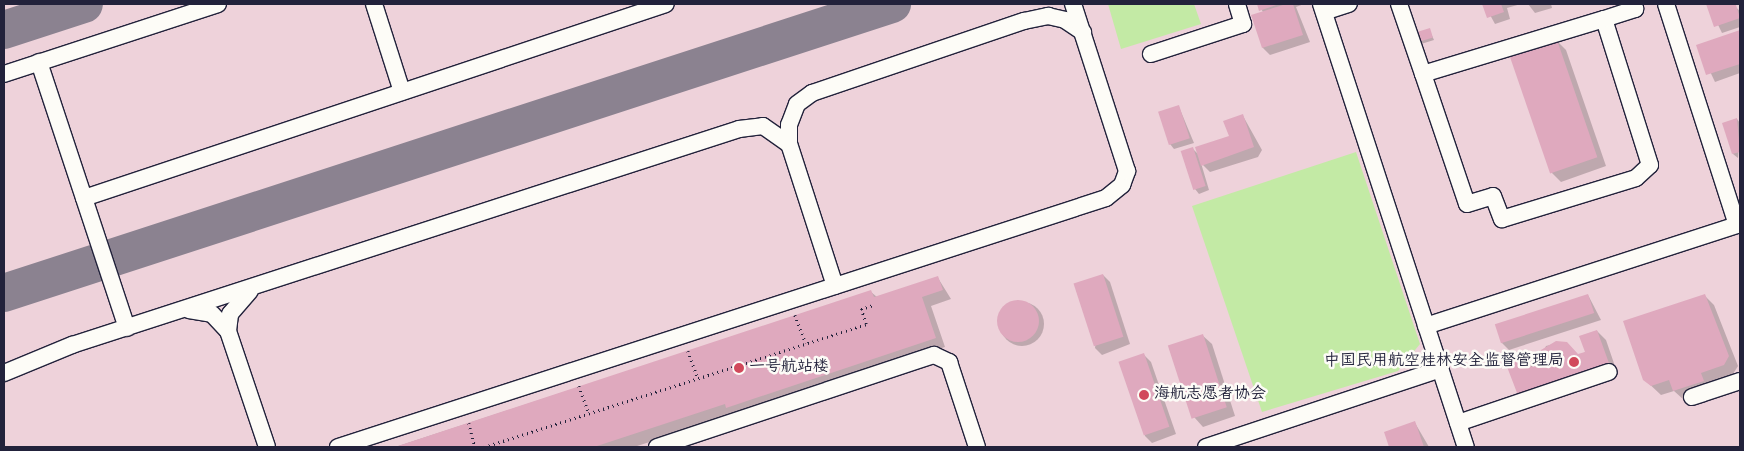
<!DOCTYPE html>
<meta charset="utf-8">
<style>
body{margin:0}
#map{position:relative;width:1744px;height:451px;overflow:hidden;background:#f4e3e6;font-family:Dekko,"LXGW WenKai TC",sans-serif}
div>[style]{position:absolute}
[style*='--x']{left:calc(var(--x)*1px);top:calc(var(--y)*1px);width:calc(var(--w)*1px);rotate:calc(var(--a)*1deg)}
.built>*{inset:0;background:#eed2da;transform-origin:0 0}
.green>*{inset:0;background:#c3eaa5}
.shadow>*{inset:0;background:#0003}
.round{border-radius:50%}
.taxiway>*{height:38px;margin:-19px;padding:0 19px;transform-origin:19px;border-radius:19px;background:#8b8290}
.building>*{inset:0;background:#dfa9be;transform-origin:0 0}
.path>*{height:2.5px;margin-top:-1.25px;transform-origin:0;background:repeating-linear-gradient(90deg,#22223b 0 1px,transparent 0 5px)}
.roads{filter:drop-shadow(1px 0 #22223b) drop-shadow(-1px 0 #22223b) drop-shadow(0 1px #22223b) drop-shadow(0 -1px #22223b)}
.minor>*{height:16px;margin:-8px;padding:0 8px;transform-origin:8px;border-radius:8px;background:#fdfcf7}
.dots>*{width:14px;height:14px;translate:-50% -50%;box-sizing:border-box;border:2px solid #fdfcf7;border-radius:50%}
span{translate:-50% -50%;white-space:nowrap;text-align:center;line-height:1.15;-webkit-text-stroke:5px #fdfcf7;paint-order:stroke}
.poi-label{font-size:16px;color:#22223b}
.right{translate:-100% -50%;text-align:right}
.left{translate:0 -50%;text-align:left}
.frame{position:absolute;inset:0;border:5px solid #22223b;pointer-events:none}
</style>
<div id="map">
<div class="built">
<i style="left:4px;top:4px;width:1736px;height:443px"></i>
</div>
<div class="green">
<i style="clip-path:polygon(1108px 4px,1194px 4px,1201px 24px,1121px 49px)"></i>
<i style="clip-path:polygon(1356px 152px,1420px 344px,1398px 371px,1262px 412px,1192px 206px)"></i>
</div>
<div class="shadow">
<i style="clip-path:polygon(1258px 4px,1304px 4px,1296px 7px,1310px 42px,1270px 55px,1263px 48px,1253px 16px,1263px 12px)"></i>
<i style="clip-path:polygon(1484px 4px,1521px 4px,1507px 8px,1510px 19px,1495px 24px)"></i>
<i style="clip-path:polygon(1528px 4px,1551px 4px,1552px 8px,1535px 13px)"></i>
<i style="clip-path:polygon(1708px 4px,1732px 4px,1740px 11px,1740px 27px,1722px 33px)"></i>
<i style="clip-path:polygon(1429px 29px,1434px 40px,1421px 44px,1416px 34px)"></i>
<i style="clip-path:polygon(1740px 32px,1740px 73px,1715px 82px,1698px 46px)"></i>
<i style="clip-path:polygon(1557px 41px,1566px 50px,1606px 166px,1561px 182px,1551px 172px)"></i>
<i style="clip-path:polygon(1179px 107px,1194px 143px,1174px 149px,1170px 144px)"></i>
<i style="clip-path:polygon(1243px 116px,1262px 150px,1258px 157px,1210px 172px,1201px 163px,1209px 190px,1199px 194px,1195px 189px,1192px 148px,1199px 155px,1231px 137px)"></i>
<i style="clip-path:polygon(1737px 119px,1740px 123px,1738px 158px,1733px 154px)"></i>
<i style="clip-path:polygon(1103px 275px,1110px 282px,1130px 344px,1102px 355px,1095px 348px)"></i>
<i style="clip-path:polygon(938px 278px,951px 299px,931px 306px,945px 347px,634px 447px,395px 447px,871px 292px,877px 297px)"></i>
<i style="clip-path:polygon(1588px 295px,1601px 320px,1509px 350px,1502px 343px,1497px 325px)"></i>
<i style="clip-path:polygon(1705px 296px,1714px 305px,1738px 366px,1733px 374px,1709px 382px,1712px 390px,1684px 400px,1674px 391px,1661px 395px,1644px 379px)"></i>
<i class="round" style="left:1000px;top:302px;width:44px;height:44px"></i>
<i style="clip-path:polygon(1597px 331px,1606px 340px,1618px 375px,1529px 407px,1525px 353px,1536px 367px,1546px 346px,1562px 342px,1578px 355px,1586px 352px)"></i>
<i style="clip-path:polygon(1202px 335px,1212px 344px,1235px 416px,1203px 427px,1194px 417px)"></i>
<i style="clip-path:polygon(1144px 355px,1151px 362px,1176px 434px,1152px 443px,1145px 436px)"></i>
<i style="clip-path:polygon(1415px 423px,1429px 447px,1391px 447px,1386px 432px)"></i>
</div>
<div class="taxiway">
<i style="--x:4;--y:30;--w:84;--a:-18"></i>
<i style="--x:4;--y:293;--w:934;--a:-18.03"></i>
</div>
<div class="building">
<i style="clip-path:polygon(1257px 4px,1279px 4px,1259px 11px)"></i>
<i style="clip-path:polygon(1286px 4px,1293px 4px,1303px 35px,1262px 48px,1251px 15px)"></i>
<i style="clip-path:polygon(1482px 4px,1501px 4px,1504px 12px,1487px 18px)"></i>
<i style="clip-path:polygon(1706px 4px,1736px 5px,1740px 18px,1714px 27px)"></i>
<i style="left:1430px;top:28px;width:10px;height:17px;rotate:73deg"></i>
<i style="clip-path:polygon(1740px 30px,1740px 64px,1706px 75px,1696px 45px)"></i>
<i style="left:1557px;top:40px;width:124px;height:50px;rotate:71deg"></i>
<i style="left:1179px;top:105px;width:35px;height:22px;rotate:72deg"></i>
<i style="clip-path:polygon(1243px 114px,1254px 147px,1201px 166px,1195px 147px,1229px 136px,1223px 121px)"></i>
<i style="clip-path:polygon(1737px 118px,1740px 152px,1732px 154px,1722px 123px)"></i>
<i style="left:1193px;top:147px;width:41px;height:13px;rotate:72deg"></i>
<i style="left:1103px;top:274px;width:66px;height:31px;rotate:72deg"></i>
<i style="clip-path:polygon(938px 276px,943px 290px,922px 297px,936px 338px,726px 408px,725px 404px,594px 447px,395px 447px,871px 290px,874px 297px)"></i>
<i style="left:1588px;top:294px;width:20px;height:98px;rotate:72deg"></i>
<i style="clip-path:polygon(1705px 294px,1729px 356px,1724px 365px,1701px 373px,1704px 381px,1673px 391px,1669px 380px,1651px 386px,1643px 380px,1623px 321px)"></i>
<i class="round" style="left:997px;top:300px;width:42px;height:42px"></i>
<i style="clip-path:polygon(1597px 330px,1610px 366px,1519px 398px,1504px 359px,1525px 351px,1531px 367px,1539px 364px,1541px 350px,1556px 341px,1567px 342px,1578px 354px,1585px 352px,1579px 336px)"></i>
<i style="left:1203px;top:334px;width:77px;height:37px;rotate:72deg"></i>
<i style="left:1144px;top:353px;width:78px;height:27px;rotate:71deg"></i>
<i style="clip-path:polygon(1415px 421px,1424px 447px,1389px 447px,1384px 432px)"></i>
</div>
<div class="path">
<i style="--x:795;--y:315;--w:30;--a:69"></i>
<i style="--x:688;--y:351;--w:29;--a:70"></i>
<i style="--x:579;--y:386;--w:29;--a:70"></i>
<i style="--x:469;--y:423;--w:25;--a:76"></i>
<i style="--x:484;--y:447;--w:401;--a:-17.8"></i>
<i style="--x:866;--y:324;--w:16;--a:-108"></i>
<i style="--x:861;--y:309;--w:13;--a:-18"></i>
</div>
<div class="roads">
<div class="minor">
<i style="--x:374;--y:4;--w:92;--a:72.3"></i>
<i style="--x:1321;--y:4;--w:466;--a:71.9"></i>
<i style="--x:1399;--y:4;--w:74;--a:71.1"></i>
<i style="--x:1423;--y:74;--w:137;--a:71.3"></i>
<i style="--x:1467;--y:204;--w:27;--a:-17"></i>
<i style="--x:1493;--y:196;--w:25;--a:69"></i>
<i style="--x:1502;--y:219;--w:140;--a:-17"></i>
<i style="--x:1636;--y:178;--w:19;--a:-43"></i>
<i style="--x:1650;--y:165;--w:153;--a:-107.5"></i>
<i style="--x:1604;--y:19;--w:189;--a:163.1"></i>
<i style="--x:1666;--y:4;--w:232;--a:72.2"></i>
<i style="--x:1324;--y:12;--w:26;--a:-18"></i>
<i style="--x:1604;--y:19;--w:33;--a:-18"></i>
<i style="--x:1635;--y:9;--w:5;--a:-112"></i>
<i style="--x:1151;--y:54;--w:97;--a:-18.1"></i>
<i style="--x:1243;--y:24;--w:21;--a:-107"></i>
<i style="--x:39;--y:62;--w:280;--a:71.7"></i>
<i style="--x:4;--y:74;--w:225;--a:-18.1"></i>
<i style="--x:84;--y:198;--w:613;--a:-18.43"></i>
<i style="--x:835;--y:286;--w:149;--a:-107.9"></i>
<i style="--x:789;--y:144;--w:19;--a:-90"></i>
<i style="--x:789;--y:125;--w:22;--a:-69"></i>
<i style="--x:797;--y:104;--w:19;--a:-36"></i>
<i style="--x:812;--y:93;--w:224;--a:-18.8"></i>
<i style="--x:1024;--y:21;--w:25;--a:-12"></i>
<i style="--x:1048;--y:16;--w:17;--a:13"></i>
<i style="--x:1065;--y:20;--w:22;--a:34"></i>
<i style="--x:189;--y:310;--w:23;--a:10"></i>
<i style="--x:212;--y:314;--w:23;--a:47"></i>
<i style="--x:228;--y:331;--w:122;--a:71.4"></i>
<i style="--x:1426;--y:326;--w:330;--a:-18"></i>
<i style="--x:228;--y:331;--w:17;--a:-83"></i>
<i style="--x:230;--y:314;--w:30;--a:-49"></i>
<i style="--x:4;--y:373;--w:74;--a:-22.4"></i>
<i style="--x:72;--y:345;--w:701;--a:-17.94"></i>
<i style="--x:739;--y:129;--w:24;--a:-7"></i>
<i style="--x:763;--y:126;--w:32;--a:35"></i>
<i style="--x:1692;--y:397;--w:51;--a:-18.4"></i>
<i style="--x:1458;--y:423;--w:159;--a:-18.7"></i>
<i style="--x:338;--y:447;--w:807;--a:-17.96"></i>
<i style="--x:1106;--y:198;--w:21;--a:-39"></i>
<i style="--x:1122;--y:185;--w:15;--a:-70"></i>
<i style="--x:1127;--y:171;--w:176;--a:-107.9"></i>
<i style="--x:657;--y:447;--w:292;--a:-18.4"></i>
<i style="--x:934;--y:355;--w:17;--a:25"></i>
<i style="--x:949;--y:362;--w:89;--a:71.8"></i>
<i style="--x:1206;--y:447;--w:247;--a:-18.4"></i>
</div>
</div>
<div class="dots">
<i style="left:1574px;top:362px;background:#d1495b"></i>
<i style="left:739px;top:368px;background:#d1495b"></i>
<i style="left:1144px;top:395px;background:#d1495b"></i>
</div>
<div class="poi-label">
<span class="right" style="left:1564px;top:362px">中国民用航空桂林安全监督管理局</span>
<span class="left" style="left:749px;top:368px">一号航站楼</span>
<span class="left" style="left:1154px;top:395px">海航志愿者协会</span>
</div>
<div class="frame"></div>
</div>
